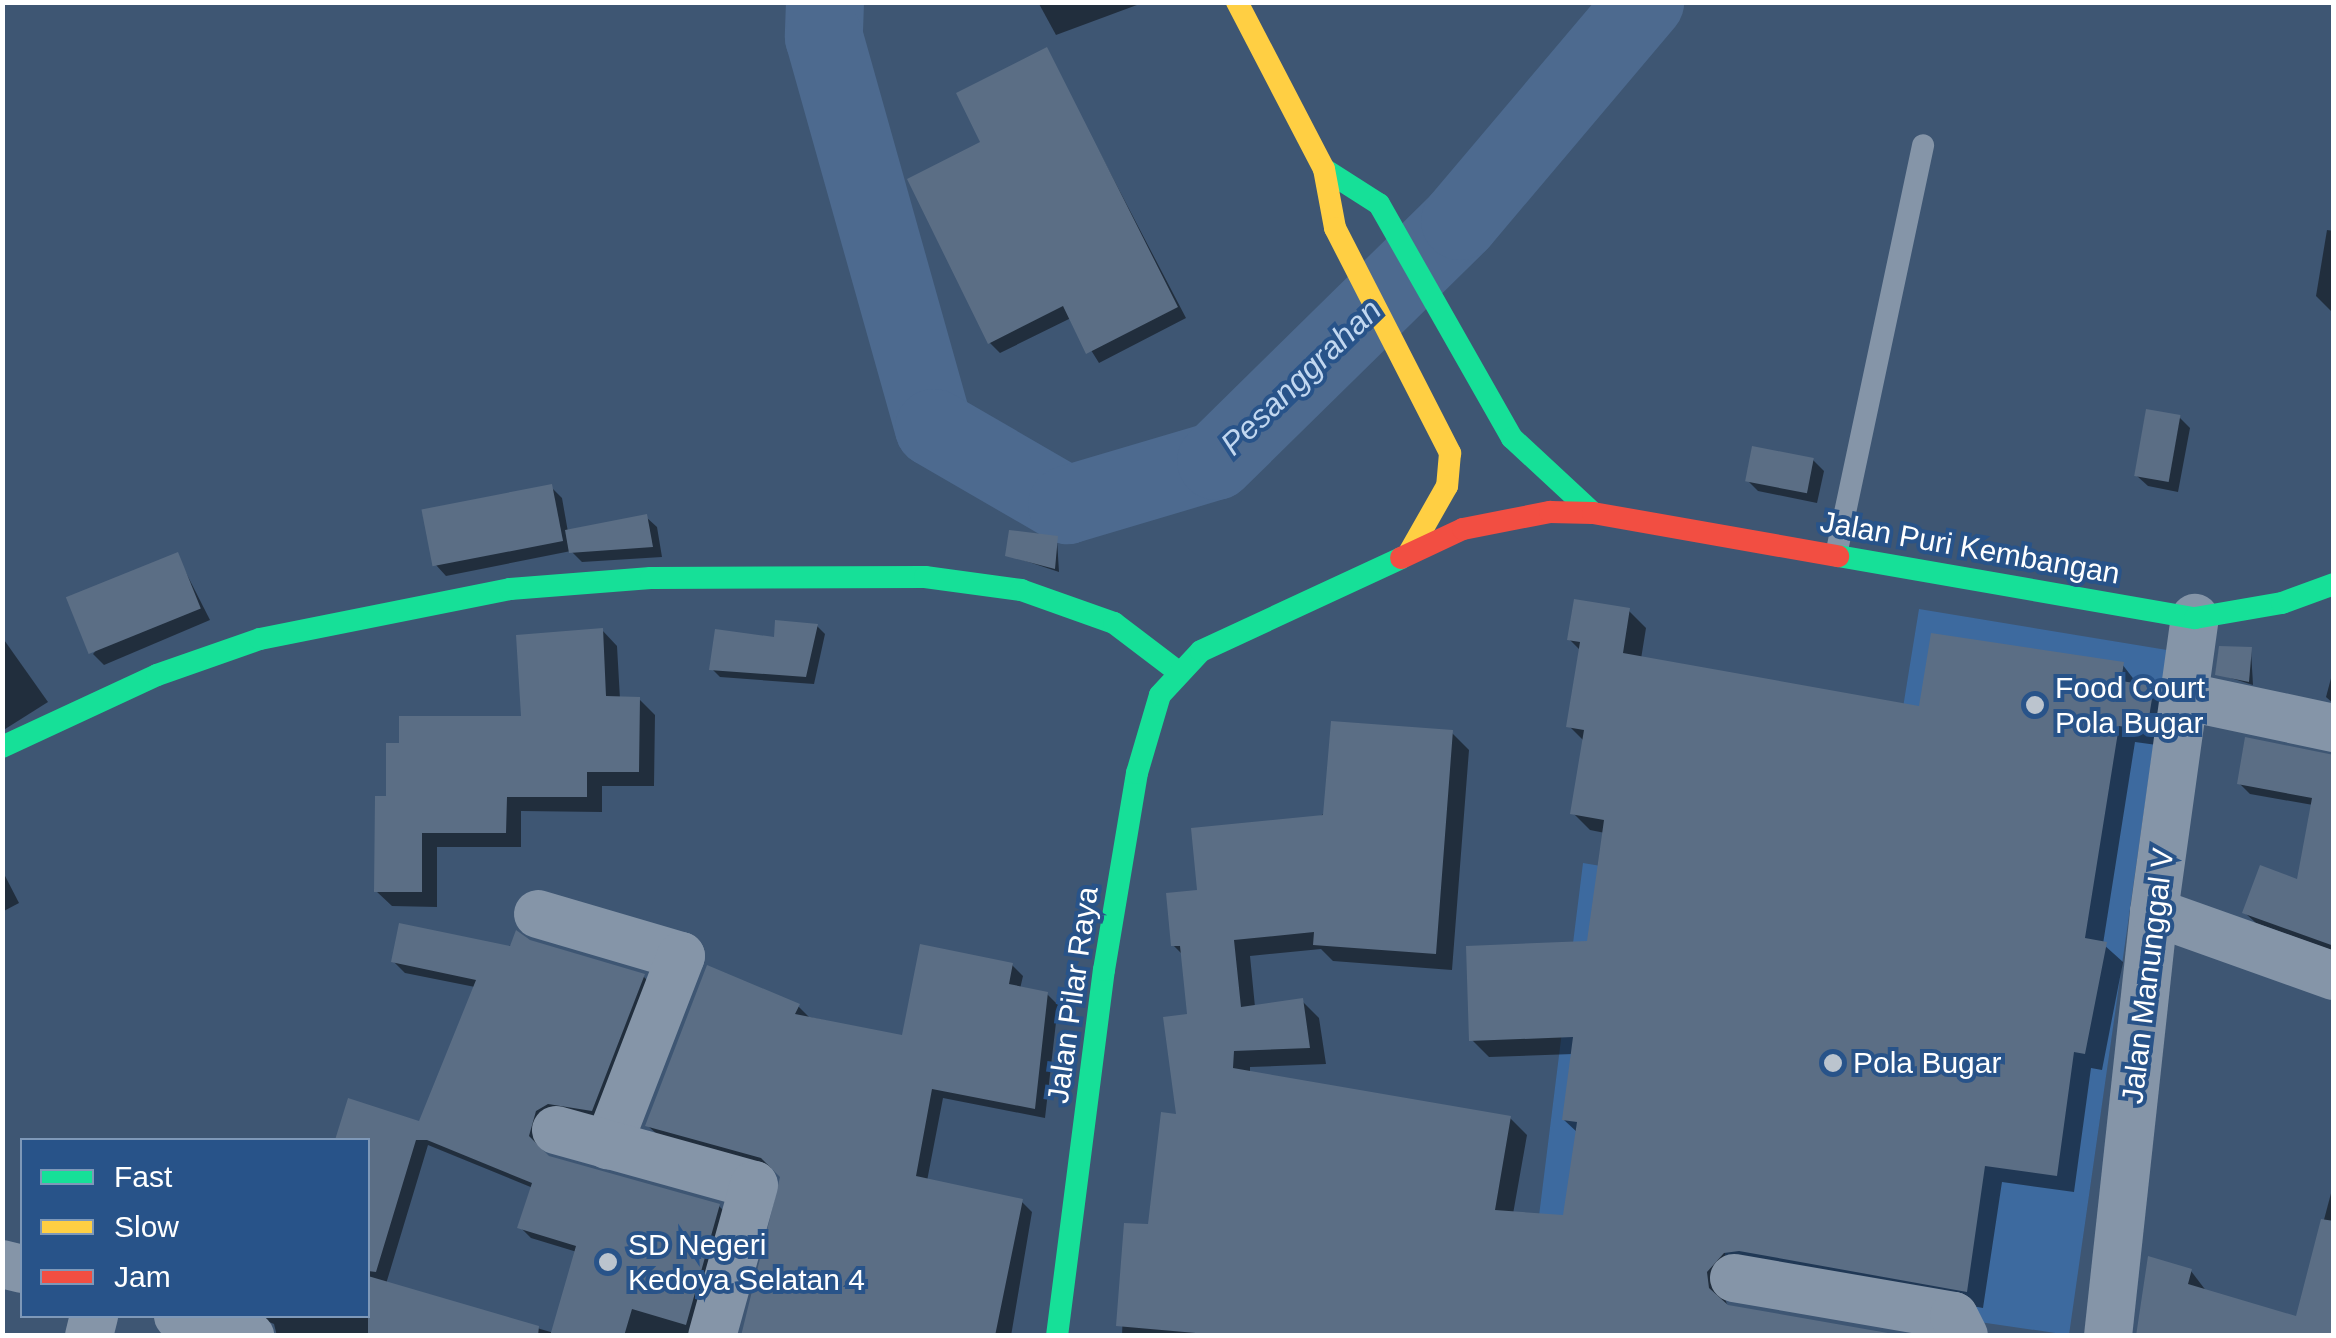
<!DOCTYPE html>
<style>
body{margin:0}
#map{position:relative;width:2336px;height:1338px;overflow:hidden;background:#3e5673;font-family:Helvetica,sans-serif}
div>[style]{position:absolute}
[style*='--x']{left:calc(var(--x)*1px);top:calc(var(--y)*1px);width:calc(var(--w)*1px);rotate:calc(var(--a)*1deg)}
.green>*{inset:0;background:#3d6a9f}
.shadow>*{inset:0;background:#0007}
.river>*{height:78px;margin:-39px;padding:0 39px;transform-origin:39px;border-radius:39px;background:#4d6a8f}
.building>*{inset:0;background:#5b6e85;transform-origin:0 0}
.lane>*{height:22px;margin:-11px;padding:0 11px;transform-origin:11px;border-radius:11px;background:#8595a8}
.street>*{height:48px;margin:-24px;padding:0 24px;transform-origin:24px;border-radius:24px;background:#8595a8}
.fast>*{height:22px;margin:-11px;padding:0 11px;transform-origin:11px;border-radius:11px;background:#16e098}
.slow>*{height:22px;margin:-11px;padding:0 11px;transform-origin:11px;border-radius:11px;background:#ffcf43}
.jam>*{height:22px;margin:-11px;padding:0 11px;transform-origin:11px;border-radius:11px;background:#f24e42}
.dots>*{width:28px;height:28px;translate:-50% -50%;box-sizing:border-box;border:5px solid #285389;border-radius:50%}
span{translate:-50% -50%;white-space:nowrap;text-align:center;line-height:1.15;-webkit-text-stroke:8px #285389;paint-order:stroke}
.street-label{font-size:30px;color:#fff}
.poi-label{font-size:30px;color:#fff}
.left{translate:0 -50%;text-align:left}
.water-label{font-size:32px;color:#c1d7f0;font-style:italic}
.frame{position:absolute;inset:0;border:5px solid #fff;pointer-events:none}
.legend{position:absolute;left:20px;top:1138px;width:350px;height:180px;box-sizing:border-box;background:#285389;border:2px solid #7e98b8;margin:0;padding:12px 18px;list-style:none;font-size:30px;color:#fff}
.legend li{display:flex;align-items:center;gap:20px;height:50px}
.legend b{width:50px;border:2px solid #7e98b8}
</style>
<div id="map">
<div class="green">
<i style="clip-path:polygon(1919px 609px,2167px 650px,2069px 1335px,1727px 1285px,1724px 1241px,1539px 1216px,1583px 863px,1870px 911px)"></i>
</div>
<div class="shadow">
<i style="clip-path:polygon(1038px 2px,1145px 2px,1056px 35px)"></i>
<i style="clip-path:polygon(1046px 50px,1186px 318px,1099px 363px,1071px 318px,1000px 353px,990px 343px,983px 143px)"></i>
<i style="clip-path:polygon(2327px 230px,2334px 231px,2334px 314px,2316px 296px)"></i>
<i style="clip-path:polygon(2179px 417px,2190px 428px,2178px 492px,2148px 486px,2137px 476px)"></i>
<i style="clip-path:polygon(1813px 460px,1824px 471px,1817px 503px,1758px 491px,1747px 480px)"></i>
<i style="clip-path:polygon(551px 487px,562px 498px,568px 532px,646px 517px,657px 527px,662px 557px,582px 562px,571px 551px,446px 576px,436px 565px)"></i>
<i style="clip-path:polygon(1057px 539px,1059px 572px,1008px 555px)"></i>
<i style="clip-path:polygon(177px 555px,210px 620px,104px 665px,93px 654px)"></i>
<i style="clip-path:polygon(1629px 611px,1646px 628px,1641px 659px,1922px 709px,2122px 664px,2139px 686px,2152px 689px,2170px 706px,2164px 746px,2135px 742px,2103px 944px,2123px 962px,2102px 1070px,2091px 1068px,2074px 1192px,2002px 1182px,1983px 1308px,1757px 1267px,1723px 1293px,1728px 1307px,1891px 1336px,1122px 1336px,1126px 1225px,1150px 1227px,1179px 1117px,1189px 1016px,1183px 955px,1173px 945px,1200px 892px,1452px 733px,1469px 750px,1452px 970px,1333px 961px,1321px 949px,1250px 956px,1255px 1007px,1302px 1001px,1319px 1018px,1326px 1064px,1250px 1067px,1250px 1074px,1510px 1118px,1527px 1135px,1513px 1214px,1565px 1218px,1578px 1133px,1564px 1120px,1573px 1054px,1489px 1057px,1472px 1040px,1589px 943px,1605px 833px,1590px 830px,1573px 813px,1585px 742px,1569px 726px,1581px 651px,1569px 639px)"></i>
<i style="clip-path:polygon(817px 626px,825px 634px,814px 684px,720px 677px,712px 669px)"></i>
<i style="clip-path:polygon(602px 630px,617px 646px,620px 699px,639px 699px,655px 715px,654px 786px,602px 786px,602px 812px,521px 811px,521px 847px,437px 847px,437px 907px,392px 906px,376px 891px,389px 799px,523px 719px)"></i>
<i style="clip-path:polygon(2px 637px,48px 702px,2px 731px)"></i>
<i style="clip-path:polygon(2251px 650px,2253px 685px,2218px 674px)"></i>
<i style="clip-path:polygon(2334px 667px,2334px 704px,2326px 697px)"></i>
<i style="clip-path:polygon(2334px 756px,2334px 951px,2256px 923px,2245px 913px,2299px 882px,2313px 805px,2250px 794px,2239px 783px)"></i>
<i style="clip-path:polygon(2px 870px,19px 903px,2px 912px)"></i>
<i style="clip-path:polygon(evenodd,529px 943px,643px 976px,654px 987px,602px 1121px,560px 1114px,539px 1149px,548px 1159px,719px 1206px,730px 1217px,697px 1336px,277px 1336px,274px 1324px,255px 1316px,368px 1316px,368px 1140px,338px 1140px,350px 1102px,420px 1124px,475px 987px,405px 973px,394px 962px,529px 943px,428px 1145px,533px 1188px,520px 1227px,531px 1238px,577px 1252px,554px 1333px,386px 1284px,428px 1145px)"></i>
<i style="clip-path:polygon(1012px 965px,1023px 976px,1020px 989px,1047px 994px,1058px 1005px,1045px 1118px,943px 1098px,927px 1181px,1021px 1201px,1032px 1212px,1011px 1336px,743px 1336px,784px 1178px,774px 1169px,659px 1136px,648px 1126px,798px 1006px,809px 1017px,904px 1038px)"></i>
<i style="clip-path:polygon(2334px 1182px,2334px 1336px,2303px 1299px)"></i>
<i style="clip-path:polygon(2191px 1271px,2207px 1292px,2138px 1336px)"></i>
</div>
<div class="river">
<i style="--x:825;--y:2;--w:35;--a:92"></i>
<i style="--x:824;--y:37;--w:406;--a:74.3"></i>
<i style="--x:934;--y:428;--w:154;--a:30.1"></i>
<i style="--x:1067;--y:505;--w:155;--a:-16.5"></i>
<i style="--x:1216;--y:461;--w:342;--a:-44.5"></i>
<i style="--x:1460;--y:221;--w:287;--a:-49.8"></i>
</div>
<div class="building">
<i style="clip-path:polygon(1047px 47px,1178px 307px,1086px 354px,1063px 306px,988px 344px,907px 179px,980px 142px,956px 93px)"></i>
<i style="left:2146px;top:409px;width:35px;height:68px;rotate:10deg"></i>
<i style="left:1752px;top:446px;width:63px;height:36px;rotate:11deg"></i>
<i style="left:552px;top:484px;width:58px;height:133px;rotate:79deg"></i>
<i style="clip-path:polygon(647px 514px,653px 547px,569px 553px,565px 530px)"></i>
<i style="clip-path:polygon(1009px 530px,1058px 536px,1055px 569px,1005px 556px)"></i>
<i style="left:178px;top:552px;width:61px;height:121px;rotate:68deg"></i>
<i style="clip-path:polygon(1574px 599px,1630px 608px,1623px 653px,1919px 706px,1931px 633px,2124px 662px,2121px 681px,2154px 686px,2147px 730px,2119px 726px,2085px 938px,2107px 942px,2085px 1054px,2074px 1052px,2057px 1176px,1985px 1166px,1967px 1292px,1739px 1251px,1724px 1253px,1707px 1272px,1709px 1288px,1728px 1305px,1905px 1336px,1230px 1336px,1116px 1326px,1124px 1223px,1148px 1224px,1161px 1112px,1176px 1114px,1163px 1017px,1187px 1014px,1180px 946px,1171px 946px,1166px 893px,1197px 890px,1191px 828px,1323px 815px,1331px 721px,1453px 730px,1436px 954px,1313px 945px,1314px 932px,1234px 940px,1241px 1007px,1303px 998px,1310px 1048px,1234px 1051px,1233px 1068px,1511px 1116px,1495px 1210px,1563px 1215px,1577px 1122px,1562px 1120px,1573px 1037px,1469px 1041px,1466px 946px,1587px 941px,1604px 820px,1570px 814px,1584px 730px,1566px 727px,1580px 642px,1567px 640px)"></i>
<i style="clip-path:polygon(775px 620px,818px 624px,806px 677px,709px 670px,715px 629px,774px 637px)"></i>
<i style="clip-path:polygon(603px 628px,606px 696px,640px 697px,639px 772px,587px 772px,587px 797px,507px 797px,506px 833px,422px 833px,422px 892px,374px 892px,375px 796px,386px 796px,386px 743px,399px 743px,399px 716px,521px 716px,516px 635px)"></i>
<i style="clip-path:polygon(2219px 646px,2252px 647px,2249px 682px,2215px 675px)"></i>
<i style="clip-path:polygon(2245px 737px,2334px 755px,2334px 946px,2242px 913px,2260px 865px,2297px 879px,2312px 798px,2237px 784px)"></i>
<i style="clip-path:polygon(399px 923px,510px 946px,516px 930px,530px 940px,645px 974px,592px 1111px,548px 1104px,536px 1111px,529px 1136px,549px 1156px,720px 1204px,686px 1325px,632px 1309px,624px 1336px,550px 1336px,576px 1246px,517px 1228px,532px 1183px,427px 1140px,416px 1140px,376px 1272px,368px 1271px,368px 1140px,335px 1140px,348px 1098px,419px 1121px,476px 980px,391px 962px)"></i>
<i style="clip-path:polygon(920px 944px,1013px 963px,1009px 984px,1048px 992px,1035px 1109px,932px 1089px,916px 1176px,1023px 1199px,995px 1336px,741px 1336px,780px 1177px,761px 1158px,645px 1126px,707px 965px,800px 1004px,795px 1014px,902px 1035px)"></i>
<i style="clip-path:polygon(2321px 1219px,2334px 1221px,2334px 1336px,2136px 1336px,2148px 1256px,2192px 1269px,2188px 1284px,2296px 1316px)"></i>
<i style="clip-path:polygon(368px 1276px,539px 1326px,538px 1336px,368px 1336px)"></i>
</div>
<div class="lane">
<i style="--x:1836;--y:555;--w:419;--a:-78"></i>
</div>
<div class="street">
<i style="--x:2183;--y:696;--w:154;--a:12"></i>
<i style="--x:2154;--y:912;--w:191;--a:19.6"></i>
<i style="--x:538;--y:914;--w:149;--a:16.4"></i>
<i style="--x:681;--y:956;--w:203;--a:111.1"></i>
<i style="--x:556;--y:1130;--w:205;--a:15.5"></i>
<i style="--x:754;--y:1185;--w:157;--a:105.5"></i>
<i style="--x:2;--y:1264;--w:21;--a:14"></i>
<i style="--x:1734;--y:1278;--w:223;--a:9.8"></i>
<i style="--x:1954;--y:1316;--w:22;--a:63"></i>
<i style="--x:178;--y:1316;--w:75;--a:15.5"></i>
<i style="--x:89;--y:1336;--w:21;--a:-76"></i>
<i style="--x:2108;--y:1336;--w:426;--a:-83.8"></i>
<i style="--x:2154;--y:912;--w:297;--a:-82.1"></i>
</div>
<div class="fast">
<i style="--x:1324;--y:169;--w:65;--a:32.5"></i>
<i style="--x:1379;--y:204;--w:269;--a:60.4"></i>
<i style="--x:1512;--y:438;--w:110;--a:42.8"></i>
<i style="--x:1838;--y:556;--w:362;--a:9.9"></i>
<i style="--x:2195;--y:618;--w:88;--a:-9.8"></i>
<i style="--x:2282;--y:603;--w:55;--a:-20.1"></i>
<i style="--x:2;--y:747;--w:171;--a:-24.9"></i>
<i style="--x:157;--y:675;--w:109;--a:-19.3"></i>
<i style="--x:260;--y:639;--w:255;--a:-11.3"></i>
<i style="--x:510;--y:589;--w:141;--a:-4.5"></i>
<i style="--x:651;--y:578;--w:274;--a:-0.2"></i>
<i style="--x:925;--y:577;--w:97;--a:7.7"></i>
<i style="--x:1021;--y:590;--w:99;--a:19.5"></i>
<i style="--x:1114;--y:623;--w:79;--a:37.3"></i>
<i style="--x:1057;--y:1336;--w:369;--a:-82.7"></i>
<i style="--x:1104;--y:970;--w:200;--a:-80.5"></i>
<i style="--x:1137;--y:773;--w:81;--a:-73.6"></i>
<i style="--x:1160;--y:695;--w:60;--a:-47"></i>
<i style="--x:1201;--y:651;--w:221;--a:-24.9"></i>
</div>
<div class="slow">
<i style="--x:1237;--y:2;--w:188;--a:62.5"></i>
<i style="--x:1324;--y:169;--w:60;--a:79.4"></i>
<i style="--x:1335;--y:228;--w:253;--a:62.9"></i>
<i style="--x:1450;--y:453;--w:33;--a:95"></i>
<i style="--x:1447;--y:486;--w:75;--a:119.6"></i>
</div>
<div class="jam">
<i style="--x:1401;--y:558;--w:68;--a:-25.1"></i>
<i style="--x:1463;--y:529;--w:89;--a:-11.1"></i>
<i style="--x:1550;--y:512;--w:43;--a:1.3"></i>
<i style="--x:1593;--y:513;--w:249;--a:10"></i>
</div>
<div class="dots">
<i style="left:2035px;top:705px;background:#bbc4ce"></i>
<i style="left:1833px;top:1063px;background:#bbc4ce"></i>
<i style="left:608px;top:1262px;background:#bbc4ce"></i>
</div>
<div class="street-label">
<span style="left:1970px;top:548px;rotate:10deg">Jalan Puri Kembangan</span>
<span style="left:2148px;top:976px;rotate:-83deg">Jalan Manunggal V</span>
<span style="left:1073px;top:995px;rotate:-82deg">Jalan Pilar Raya</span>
</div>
<div class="poi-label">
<span class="left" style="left:2055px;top:705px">Food Court<br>Pola Bugar</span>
<span class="left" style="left:1853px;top:1063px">Pola Bugar</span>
<span class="left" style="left:628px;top:1262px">SD Negeri<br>Kedoya Selatan 4</span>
</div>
<div class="water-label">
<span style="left:1301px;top:377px;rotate:-44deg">Pesanggrahan</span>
</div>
<div class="frame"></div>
<ul class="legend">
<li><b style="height:12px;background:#16e098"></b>Fast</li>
<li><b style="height:12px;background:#ffcf43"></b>Slow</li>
<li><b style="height:12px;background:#f24e42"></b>Jam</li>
</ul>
</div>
